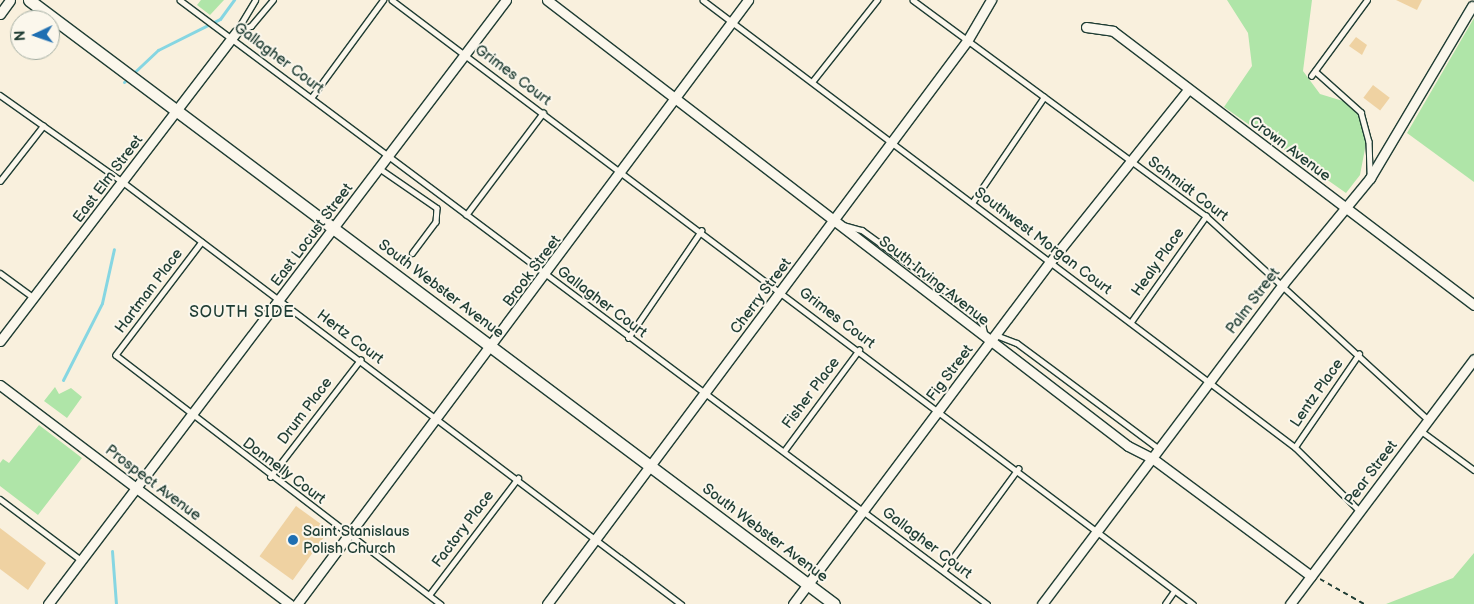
<!DOCTYPE html>
<style>
body{margin:0}
#map{position:relative;width:1474px;height:604px;overflow:hidden;background:#f9f0dd;font-family:"Balsamiq Sans",sans-serif}
div>[style]{position:absolute}
[style*='--x']{left:calc(var(--x)*1px);top:calc(var(--y)*1px);width:calc(var(--w)*1px);rotate:calc(var(--a)*1deg)}
.green>*{inset:0;background:#afe5a8}
.stream>*{height:3px;margin:-1.5px;padding:0 1.5px;transform-origin:1.5px;border-radius:1.5px;background:#86d6e2}
.building>*{inset:0;background:#efd2a2;transform-origin:0 0}
.path>*{height:2px;margin-top:-1px;transform-origin:0;background:repeating-linear-gradient(90deg,#1f3d34 0 5px,transparent 0 9px)}
.roads{filter:drop-shadow(1px 0 #1f3d34) drop-shadow(-1px 0 #1f3d34) drop-shadow(0 1px #1f3d34) drop-shadow(0 -1px #1f3d34)}
.service>*{height:4.5px;margin:-2.25px;padding:0 2.25px;transform-origin:2.25px;border-radius:2.25px;background:#fbf7ec}
.minor>*{height:9px;margin:-4.5px;padding:0 4.5px;transform-origin:4.5px;border-radius:4.5px;background:#fbf7ec}
.tertiary>*{height:11px;margin:-5.5px;padding:0 5.5px;transform-origin:5.5px;border-radius:5.5px;background:#fbf7ec}
.dots>*{width:14px;height:14px;translate:-50% -50%;box-sizing:border-box;border:2px solid #fbf7ec;border-radius:50%}
span{translate:-50% -50%;white-space:nowrap;text-align:center;line-height:1.15;-webkit-text-stroke:4px #fbf7ec;paint-order:stroke}
.street-label{font-size:15px;color:#1f3d34}
.poi-label{font-size:15px;color:#1f3d34}
.left{translate:0 -50%;text-align:left}
.neighbourhood-label{font-size:16px;color:#1f3d34;letter-spacing:1px}
.north{position:absolute;left:10px;top:10px;width:50px;height:50px;box-sizing:border-box;background:#fbf7ec;border:1px solid #a3ada2;border-radius:50%;rotate:267deg;font-size:14px;font-weight:700;line-height:20px;text-align:center;color:#1f3d34}
.north::after{content:'';display:block;margin:auto;width:18px;height:22px;background:#1f6fb2;clip-path:polygon(50% 0,100% 100%,50% 72%,0 100%)}
</style>
<div id="map">
<div class="green">
<i style="clip-path:polygon(201px 0,224px 0,210px 15px,197px 5px)"></i>
<i style="clip-path:polygon(1227px 0,1312px 0,1303px 71px,1320px 94px,1356px 105px,1368px 133px,1360px 175px,1346px 193px,1224px 107px,1252px 66px,1248px 33px)"></i>
<i style="clip-path:polygon(1474px 18px,1474px 182px,1407px 133px)"></i>
<i style="clip-path:polygon(55px 387px,59px 394px,71px 388px,82px 397px,67px 418px,44px 401px)"></i>
<i style="clip-path:polygon(39px 425px,82px 458px,38px 515px,0 486px,0 463px,3px 459px,9px 463px)"></i>
<i style="clip-path:polygon(1474px 553px,1474px 604px,1386px 604px,1453px 578px)"></i>
</div>
<div class="stream">
<i style="--x:124;--y:82;--w:47;--a:-43.3"></i>
<i style="--x:158;--y:50;--w:69;--a:-26.6"></i>
<i style="--x:220;--y:19;--w:24;--a:-54"></i>
<i style="--x:63;--y:380;--w:86;--a:-63.1"></i>
<i style="--x:102;--y:303;--w:55;--a:-77.5"></i>
<i style="--x:112;--y:551;--w:53;--a:85.7"></i>
</div>
<div class="building">
<i style="clip-path:polygon(1396px 0,1422px 0,1417px 10px)"></i>
<i style="clip-path:polygon(1356px 37px,1367px 45px,1362px 55px,1349px 46px)"></i>
<i style="left:1373px;top:85px;width:21px;height:16px;rotate:37deg"></i>
<i style="left:296px;top:506px;width:41px;height:62px;rotate:36deg"></i>
<i style="clip-path:polygon(0 528px,46px 563px,28px 590px,0 569px)"></i>
</div>
<div class="path">
<i style="--x:1320;--y:579;--w:51;--a:29.6"></i>
</div>
<div class="roads">
<div class="service">
<i style="--x:180;--y:0;--w:1008;--a:36.81"></i>
<i style="--x:392;--y:0;--w:1003;--a:37.02"></i>
<i style="--x:703;--y:0;--w:742;--a:37.06"></i>
<i style="--x:1295;--y:447;--w:91;--a:44.6"></i>
<i style="--x:913;--y:0;--w:364;--a:36.4"></i>
<i style="--x:1206;--y:216;--w:302;--a:42.5"></i>
<i style="--x:236;--y:32;--w:16;--a:-22"></i>
<i style="--x:251;--y:26;--w:34;--a:-50"></i>
<i style="--x:236;--y:32;--w:37;--a:-59"></i>
<i style="--x:1315;--y:71;--w:62;--a:41.7"></i>
<i style="--x:1361;--y:112;--w:30;--a:75"></i>
<i style="--x:1369;--y:141;--w:33;--a:88"></i>
<i style="--x:1311;--y:76;--w:94;--a:-53.6"></i>
<i style="--x:812;--y:82;--w:105;--a:-51.6"></i>
<i style="--x:0;--y:95;--w:151;--a:35.3"></i>
<i style="--x:123;--y:182;--w:700;--a:37.1"></i>
<i style="--x:311;--y:98;--w:122;--a:-53.7"></i>
<i style="--x:379;--y:168;--w:70;--a:34.6"></i>
<i style="--x:437;--y:208;--w:14;--a:94"></i>
<i style="--x:436;--y:222;--w:39;--a:127"></i>
<i style="--x:0;--y:181;--w:70;--a:-52"></i>
<i style="--x:972;--y:203;--w:128;--a:-55.8"></i>
<i style="--x:466;--y:215;--w:128;--a:-53"></i>
<i style="--x:843;--y:225;--w:20;--a:15"></i>
<i style="--x:862;--y:230;--w:132;--a:36.1"></i>
<i style="--x:969;--y:308;--w:19;--a:47"></i>
<i style="--x:982;--y:322;--w:13;--a:77"></i>
<i style="--x:202;--y:242;--w:142;--a:127.3"></i>
<i style="--x:116;--y:355;--w:409;--a:37.5"></i>
<i style="--x:0;--y:273;--w:41;--a:36"></i>
<i style="--x:1131;--y:322;--w:130;--a:-54.7"></i>
<i style="--x:996;--y:335;--w:22;--a:21"></i>
<i style="--x:1017;--y:343;--w:177;--a:36.7"></i>
<i style="--x:628;--y:338;--w:130;--a:-55.7"></i>
<i style="--x:1420;--y:430;--w:67;--a:36.5"></i>
<i style="--x:1295;--y:447;--w:113;--a:-55.5"></i>
<i style="--x:784;--y:451;--w:126;--a:-53.4"></i>
<i style="--x:270;--y:477;--w:148;--a:-52.4"></i>
<i style="--x:0;--y:499;--w:101;--a:37"></i>
<i style="--x:943;--y:571;--w:127;--a:-53.7"></i>
<i style="--x:429;--y:595;--w:147;--a:-52.7"></i>
<i style="--x:1165;--y:604;--w:16;--a:-55"></i>
</div>
<div class="minor">
<i style="--x:547;--y:0;--w:732;--a:37.51"></i>
<i style="--x:1128;--y:446;--w:27;--a:27"></i>
<i style="--x:1152;--y:458;--w:198;--a:36.6"></i>
<i style="--x:0;--y:14;--w:17;--a:-54"></i>
<i style="--x:1086;--y:27;--w:27;--a:8"></i>
<i style="--x:1113;--y:31;--w:453;--a:37.2"></i>
<i style="--x:0;--y:341;--w:389;--a:-52.6"></i>
<i style="--x:0;--y:385;--w:363;--a:37.1"></i>
<i style="--x:48;--y:604;--w:758;--a:-52.83"></i>
<i style="--x:297;--y:604;--w:754;--a:-53.25"></i>
<i style="--x:547;--y:604;--w:702;--a:-53.28"></i>
<i style="--x:967;--y:41;--w:48;--a:-59.7"></i>
<i style="--x:793;--y:604;--w:428;--a:-53.1"></i>
<i style="--x:1050;--y:262;--w:221;--a:-51.3"></i>
<i style="--x:1042;--y:604;--w:401;--a:-53"></i>
<i style="--x:1283;--y:284;--w:137;--a:-50.6"></i>
<i style="--x:1370;--y:178;--w:200;--a:-59.3"></i>
<i style="--x:1290;--y:604;--w:306;--a:-53.1"></i>
</div>
<div class="tertiary">
<i style="--x:29;--y:0;--w:1006;--a:36.88"></i>
</div>
</div>
<div class="dots">
<i style="left:293px;top:540px;background:#1f6fb2"></i>
</div>
<div class="street-label">
<span style="left:279px;top:58px;rotate:37deg">Gallagher Court</span>
<span style="left:513px;top:75px;rotate:37deg">Grimes Court</span>
<span style="left:1290px;top:149px;rotate:37deg">Crown Avenue</span>
<span style="left:108px;top:179px;rotate:-53deg">East Elm Street</span>
<span style="left:1188px;top:189px;rotate:37deg">Schmidt Court</span>
<span style="left:312px;top:235px;rotate:-53deg">East Locust Street</span>
<span style="left:1043px;top:241px;rotate:37deg">Southwest Morgan Court</span>
<span style="left:1158px;top:262px;rotate:-55deg">Healy Place</span>
<span style="left:532px;top:271px;rotate:-53deg">Brook Street</span>
<span style="left:934px;top:281px;rotate:38deg">South Irving Avenue</span>
<span style="left:441px;top:289px;rotate:37deg">South Webster Avenue</span>
<span style="left:149px;top:291px;rotate:-53deg">Hartman Place</span>
<span style="left:761px;top:296px;rotate:-53deg">Cherry Street</span>
<span style="left:1253px;top:301px;rotate:-53deg">Palm Street</span>
<span style="left:602px;top:302px;rotate:37deg">Gallagher Court</span>
<span style="left:837px;top:318px;rotate:37deg">Grimes Court</span>
<span style="left:350px;top:337px;rotate:37deg">Hertz Court</span>
<span style="left:950px;top:373px;rotate:-53deg">Fig Street</span>
<span style="left:811px;top:393px;rotate:-53deg">Fisher Place</span>
<span style="left:1317px;top:393px;rotate:-55deg">Lentz Place</span>
<span style="left:305px;top:411px;rotate:-53deg">Drum Place</span>
<span style="left:284px;top:471px;rotate:37deg">Donnelly Court</span>
<span style="left:1371px;top:473px;rotate:-53deg">Pear Street</span>
<span style="left:153px;top:483px;rotate:37deg">Prospect Avenue</span>
<span style="left:463px;top:529px;rotate:-53deg">Factory Place</span>
<span style="left:765px;top:533px;rotate:37deg">South Webster Avenue</span>
<span style="left:927px;top:543px;rotate:37deg">Gallagher Court</span>
</div>
<div class="poi-label">
<span class="left" style="left:303px;top:540px">Saint Stanislaus<br>Polish Church</span>
</div>
<div class="neighbourhood-label">
<span style="left:242px;top:313px">SOUTH SIDE</span>
</div>
<div class="north">N</div>
</div>
